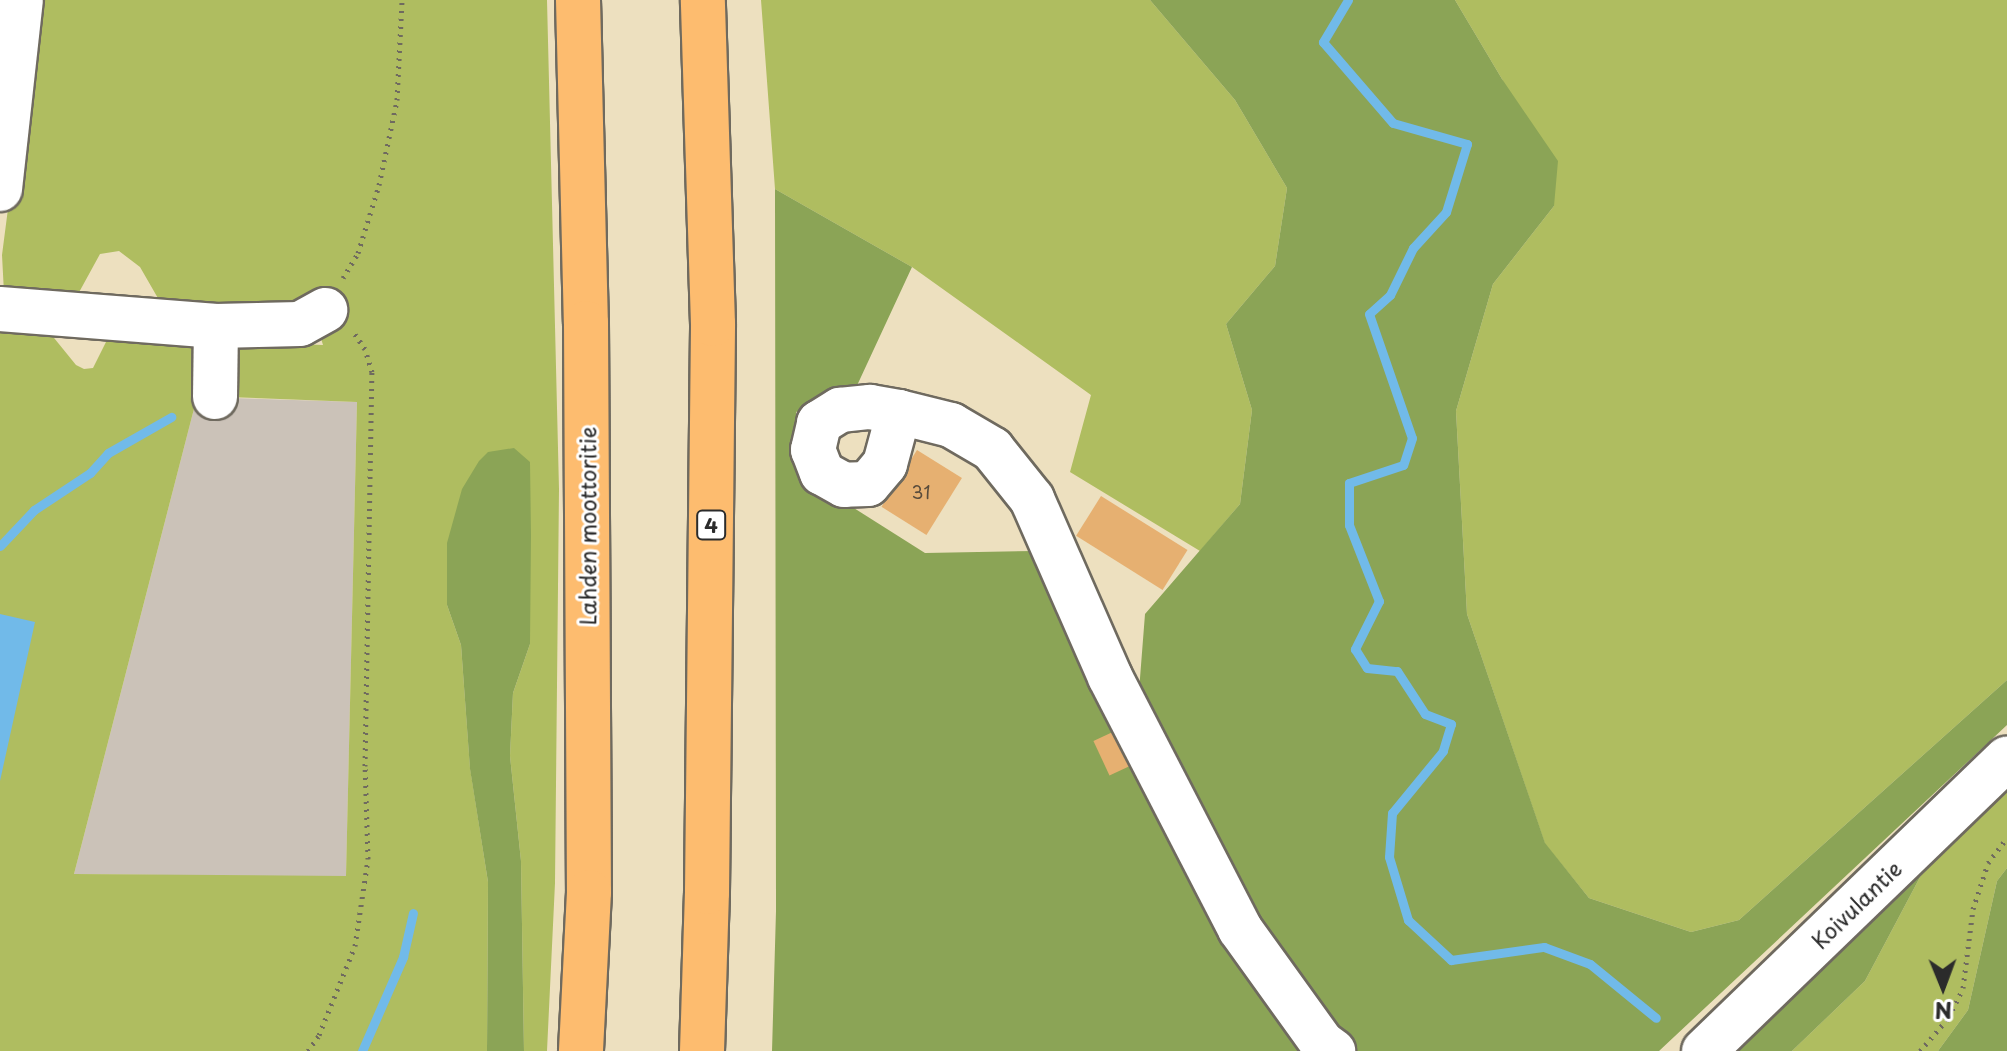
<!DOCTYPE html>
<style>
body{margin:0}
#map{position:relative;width:2007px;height:1051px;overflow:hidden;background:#ede0bf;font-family:"Playpen Sans",sans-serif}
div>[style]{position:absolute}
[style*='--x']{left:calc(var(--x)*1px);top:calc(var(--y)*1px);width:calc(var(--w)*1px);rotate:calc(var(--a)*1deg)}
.industrial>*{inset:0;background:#cbc2b8}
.green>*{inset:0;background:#afbd60}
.forest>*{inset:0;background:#8ba456}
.water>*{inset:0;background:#71bae9}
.stream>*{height:9px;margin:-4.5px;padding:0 4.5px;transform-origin:4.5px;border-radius:4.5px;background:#71bae9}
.building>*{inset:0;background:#e6b071;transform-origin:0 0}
.path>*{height:5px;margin-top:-2.5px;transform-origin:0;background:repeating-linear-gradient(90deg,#6f6a5f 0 2px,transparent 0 8px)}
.roads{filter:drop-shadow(2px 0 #6f6a5f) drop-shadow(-2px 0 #6f6a5f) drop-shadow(0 2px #6f6a5f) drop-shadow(0 -2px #6f6a5f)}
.minor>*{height:44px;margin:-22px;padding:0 22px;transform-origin:22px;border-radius:22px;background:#fff}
.highway>*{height:44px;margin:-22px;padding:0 22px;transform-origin:22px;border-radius:22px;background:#fdbc6f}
span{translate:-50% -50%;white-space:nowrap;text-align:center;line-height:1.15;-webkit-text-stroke:6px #fff;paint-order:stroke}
.number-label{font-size:18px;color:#5a4c3c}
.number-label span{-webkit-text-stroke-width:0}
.shield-label span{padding:2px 6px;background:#fff;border:2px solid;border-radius:6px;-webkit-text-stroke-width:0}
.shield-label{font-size:20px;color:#2b2b2b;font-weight:700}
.street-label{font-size:22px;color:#2b2b2b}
.north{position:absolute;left:1903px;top:947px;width:80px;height:80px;-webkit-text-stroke:6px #fff;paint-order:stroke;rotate:179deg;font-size:22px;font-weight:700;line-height:32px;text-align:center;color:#2b2b2b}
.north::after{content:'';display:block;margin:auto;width:28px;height:36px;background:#2b2b2b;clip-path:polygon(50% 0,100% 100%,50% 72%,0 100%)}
</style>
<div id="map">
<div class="industrial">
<i style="clip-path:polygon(197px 397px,357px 402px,346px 877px,74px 874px)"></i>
</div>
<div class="green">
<i style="clip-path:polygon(35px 0,547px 0,559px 489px,555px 883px,547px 1051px,524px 1051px,521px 861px,510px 756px,513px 693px,530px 644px,530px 463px,447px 605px,461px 645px,470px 768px,488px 882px,487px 1051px,0 1051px,0 327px,50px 333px,76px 365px,84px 369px,93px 368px,111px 332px,199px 346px,197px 397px,74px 874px,346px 876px,357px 402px,228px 397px,233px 350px,242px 342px,323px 345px,313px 312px,159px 300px,140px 267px,119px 251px,100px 254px,77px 296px,4px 293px,2px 255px)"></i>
<i style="clip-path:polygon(761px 0,1150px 0,1235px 100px,1287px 188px,1275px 266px,1226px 324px,1252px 410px,1240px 504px,1200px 551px,1070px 472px,1091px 395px,912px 267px,775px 189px)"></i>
<i style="clip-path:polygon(1455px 0,2007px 0,2007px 680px,1739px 920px,1691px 932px,1589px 898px,1545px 844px,1467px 614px,1456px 411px,1493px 284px,1554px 206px,1502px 79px)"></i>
<i style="clip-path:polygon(2007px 785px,2007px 868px,1997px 881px,1968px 1010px,1938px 1051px,1792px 1051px,1865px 981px,1927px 864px)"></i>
</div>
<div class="forest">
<i style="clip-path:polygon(1150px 0,1455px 0,1502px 79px,1558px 161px,1554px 206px,1493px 284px,1456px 411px,1467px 614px,1545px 843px,1589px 898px,1691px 932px,1739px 920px,2007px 680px,2007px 725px,1659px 1051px,772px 1051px,776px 911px,775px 189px,912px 267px,854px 392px,796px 412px,808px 479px,925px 553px,1035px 551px,1134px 755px,1145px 614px,1240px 504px,1252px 410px,1226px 324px,1275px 266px,1287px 188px,1235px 100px)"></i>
<i style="clip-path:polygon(514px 448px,530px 462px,531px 535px,530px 644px,513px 693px,510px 756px,521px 861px,524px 1051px,487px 1051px,488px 882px,470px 769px,461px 645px,447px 605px,447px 543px,462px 489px,479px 461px,488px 452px)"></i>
<i style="clip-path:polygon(1927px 864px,1865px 981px,1792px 1051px,1737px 1051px)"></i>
<i style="clip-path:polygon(2007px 868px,2007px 1051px,1938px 1051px,1968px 1010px,1997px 881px)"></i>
</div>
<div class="water">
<i style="clip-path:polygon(0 614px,35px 622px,0 781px)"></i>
</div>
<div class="stream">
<i style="--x:1348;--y:0;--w:49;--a:120.8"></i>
<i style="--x:1323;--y:42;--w:107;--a:49.2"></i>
<i style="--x:1393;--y:123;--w:77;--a:15.8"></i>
<i style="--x:1467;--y:144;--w:71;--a:107.2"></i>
<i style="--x:1446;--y:212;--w:49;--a:132.5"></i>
<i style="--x:1413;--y:248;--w:52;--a:116.1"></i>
<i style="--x:1390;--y:295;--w:28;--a:138"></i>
<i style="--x:1369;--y:314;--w:131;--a:70.9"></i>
<i style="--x:1412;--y:438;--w:28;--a:108"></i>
<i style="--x:1403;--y:465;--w:57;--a:161.6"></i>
<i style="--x:1349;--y:483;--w:42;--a:90"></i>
<i style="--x:1349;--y:525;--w:82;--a:68.5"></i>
<i style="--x:1379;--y:601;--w:54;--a:116.6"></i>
<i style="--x:1355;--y:649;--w:22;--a:58"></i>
<i style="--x:1367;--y:668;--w:30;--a:6"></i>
<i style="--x:1397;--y:671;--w:51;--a:56.9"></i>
<i style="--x:1425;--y:714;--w:28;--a:21"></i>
<i style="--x:1451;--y:724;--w:28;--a:107"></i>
<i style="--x:1443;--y:751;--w:80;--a:129.4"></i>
<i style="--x:1392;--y:813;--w:44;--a:93.9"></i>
<i style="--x:1389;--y:857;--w:66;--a:73.2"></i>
<i style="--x:1408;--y:920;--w:59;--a:42.9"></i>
<i style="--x:1451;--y:960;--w:94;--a:-8"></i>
<i style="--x:1544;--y:947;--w:49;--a:20.3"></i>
<i style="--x:1590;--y:964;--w:85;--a:39.3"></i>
<i style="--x:0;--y:546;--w:50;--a:-46.6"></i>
<i style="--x:34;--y:510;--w:67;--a:-33.5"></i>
<i style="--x:90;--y:473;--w:27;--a:-48"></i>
<i style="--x:108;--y:453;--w:73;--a:-29.7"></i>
<i style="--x:362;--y:1051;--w:103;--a:-66.4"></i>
<i style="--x:403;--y:957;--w:45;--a:-77.2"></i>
</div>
<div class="building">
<i style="left:917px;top:450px;width:53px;height:67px;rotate:32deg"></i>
<i style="left:1101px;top:496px;width:102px;height:47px;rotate:32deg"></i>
<i style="left:1117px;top:730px;width:38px;height:26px;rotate:65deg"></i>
</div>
<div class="path">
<i style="--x:343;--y:278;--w:29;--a:-59"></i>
<i style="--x:358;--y:253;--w:71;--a:-72.8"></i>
<i style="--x:379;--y:185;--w:87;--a:-78"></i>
<i style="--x:397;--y:100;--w:100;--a:-87.1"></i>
<i style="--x:308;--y:1051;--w:19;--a:-55"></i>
<i style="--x:319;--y:1035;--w:96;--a:-68"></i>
<i style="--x:355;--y:946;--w:88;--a:-81.5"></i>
<i style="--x:368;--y:859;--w:93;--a:-91.8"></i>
<i style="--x:365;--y:766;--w:394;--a:-89"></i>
<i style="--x:372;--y:372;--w:24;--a:-107"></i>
<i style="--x:365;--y:349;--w:22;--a:-124"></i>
<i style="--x:1920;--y:1051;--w:45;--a:-49.5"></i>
<i style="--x:1949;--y:1017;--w:32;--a:-64"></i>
<i style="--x:1963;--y:988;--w:80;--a:-82.8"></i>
<i style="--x:1973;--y:909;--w:48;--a:-71.9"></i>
<i style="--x:1988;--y:863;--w:31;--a:-53"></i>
</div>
<div class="roads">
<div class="minor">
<i style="--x:0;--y:189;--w:190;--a:-83.7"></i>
<i style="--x:0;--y:309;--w:217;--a:4.5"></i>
<i style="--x:216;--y:326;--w:84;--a:-1.4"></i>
<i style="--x:300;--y:324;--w:29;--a:-29"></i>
<i style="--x:215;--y:397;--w:71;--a:-89.2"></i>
<i style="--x:899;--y:412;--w:54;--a:105.1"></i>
<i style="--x:885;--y:464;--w:26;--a:130"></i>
<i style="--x:868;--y:484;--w:24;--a:178"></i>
<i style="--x:844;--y:485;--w:25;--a:-151"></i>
<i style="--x:822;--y:473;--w:25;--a:-111"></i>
<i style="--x:813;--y:450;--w:28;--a:-77"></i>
<i style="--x:819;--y:423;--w:25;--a:-32"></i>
<i style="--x:840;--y:410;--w:30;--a:-6"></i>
<i style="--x:870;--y:407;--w:29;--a:10"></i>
<i style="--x:899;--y:412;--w:54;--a:14"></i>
<i style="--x:951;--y:425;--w:48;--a:30.3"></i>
<i style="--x:992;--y:449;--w:64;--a:51.3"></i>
<i style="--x:1032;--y:499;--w:194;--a:66.3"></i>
<i style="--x:1110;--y:677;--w:284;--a:62.7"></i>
<i style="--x:1240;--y:929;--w:140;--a:54.3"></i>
<i style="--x:1322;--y:1043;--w:14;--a:36"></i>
<i style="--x:1704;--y:1051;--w:421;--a:-44"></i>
</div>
<div class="highway">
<i style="--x:578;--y:0;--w:323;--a:88.6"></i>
<i style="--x:586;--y:323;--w:569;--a:89.7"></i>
<i style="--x:589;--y:892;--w:159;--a:92.9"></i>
<i style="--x:702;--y:1051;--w:159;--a:-88.2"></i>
<i style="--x:707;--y:892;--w:568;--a:-89.39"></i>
<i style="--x:713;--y:324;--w:324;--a:-91.8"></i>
</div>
</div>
<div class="number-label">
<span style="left:921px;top:492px">31</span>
</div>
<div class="shield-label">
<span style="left:711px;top:525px">4</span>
</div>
<div class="street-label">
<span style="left:587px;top:526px;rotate:-90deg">Lahden moottoritie</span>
<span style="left:1856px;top:904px;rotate:-44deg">Koivulantie</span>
</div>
<div class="north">N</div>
</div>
